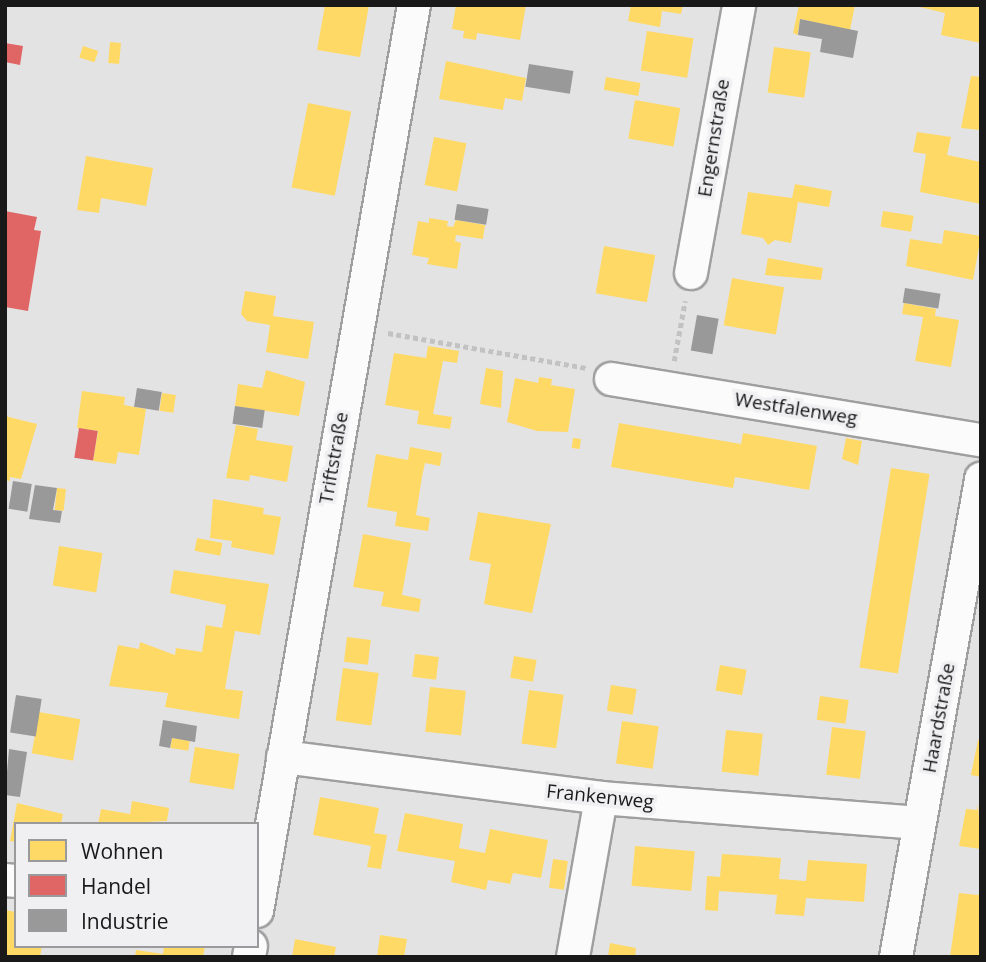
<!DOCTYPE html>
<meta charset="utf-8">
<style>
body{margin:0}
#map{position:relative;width:986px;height:962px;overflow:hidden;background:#e3e3e4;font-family:"Open Sans",sans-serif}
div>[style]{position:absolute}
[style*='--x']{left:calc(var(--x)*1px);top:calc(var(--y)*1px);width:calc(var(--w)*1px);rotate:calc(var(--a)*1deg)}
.homes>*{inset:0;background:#ffd966;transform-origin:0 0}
.shops>*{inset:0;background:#e06666;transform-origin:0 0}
.industry>*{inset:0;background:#999;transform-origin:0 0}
.path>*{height:4.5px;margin-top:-2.25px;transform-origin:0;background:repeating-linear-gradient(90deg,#c2c2c3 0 5px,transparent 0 8.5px)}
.roads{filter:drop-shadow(2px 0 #9f9fa0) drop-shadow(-2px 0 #9f9fa0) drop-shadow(0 2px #9f9fa0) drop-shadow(0 -2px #9f9fa0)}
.minor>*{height:32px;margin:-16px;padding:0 16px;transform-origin:16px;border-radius:16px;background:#fbfbfb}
span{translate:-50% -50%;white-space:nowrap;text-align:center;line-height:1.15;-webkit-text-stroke:7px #f0f0f2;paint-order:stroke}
.street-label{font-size:19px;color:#19191a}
.frame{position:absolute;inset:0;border:7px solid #19191a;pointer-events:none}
.legend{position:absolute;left:14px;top:822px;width:245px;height:126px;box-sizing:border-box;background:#f0f0f2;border:2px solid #9a9a9c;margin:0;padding:9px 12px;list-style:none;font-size:21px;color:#19191a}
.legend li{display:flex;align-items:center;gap:14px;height:35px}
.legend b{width:35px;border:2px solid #9a9a9c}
</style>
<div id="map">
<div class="homes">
<i style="clip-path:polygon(325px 5px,369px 5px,360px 57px,317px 50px)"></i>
<i style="clip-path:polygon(456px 5px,526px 5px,520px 40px,477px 33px,476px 40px,463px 38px,464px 31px,452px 29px)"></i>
<i style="clip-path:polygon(631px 5px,683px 5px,681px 14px,662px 11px,660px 27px,628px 21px)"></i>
<i style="clip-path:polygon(799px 5px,855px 5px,850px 30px,800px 19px,798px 35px,793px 33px)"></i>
<i style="clip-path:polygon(911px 5px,981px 5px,981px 43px,941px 35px,945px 13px)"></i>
<i style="left:647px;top:31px;width:47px;height:40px;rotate:9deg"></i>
<i style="left:110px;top:42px;width:11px;height:21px;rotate:5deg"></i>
<i style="left:83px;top:46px;width:16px;height:12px;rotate:18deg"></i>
<i style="left:774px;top:47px;width:37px;height:46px;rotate:8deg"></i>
<i style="clip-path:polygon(446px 61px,526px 78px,522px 101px,505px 98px,503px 110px,439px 99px)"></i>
<i style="clip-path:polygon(971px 76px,981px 77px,980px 130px,961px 128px)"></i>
<i style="left:606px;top:77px;width:35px;height:13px;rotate:10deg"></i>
<i style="left:635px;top:100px;width:46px;height:39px;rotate:10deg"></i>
<i style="left:308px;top:103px;width:44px;height:86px;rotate:11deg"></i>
<i style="clip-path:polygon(917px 132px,951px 137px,947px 155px,981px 162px,981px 204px,920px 192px,926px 154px,913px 152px)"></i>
<i style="left:434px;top:137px;width:33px;height:49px;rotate:11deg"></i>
<i style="clip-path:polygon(86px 156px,153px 168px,146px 206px,101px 198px,99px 213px,77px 210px)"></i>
<i style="clip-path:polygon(795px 184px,832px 191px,829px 207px,798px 202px,791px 243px,775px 240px,768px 245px,763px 238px,741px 234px,748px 192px,792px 198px)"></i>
<i style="left:883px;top:211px;width:31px;height:16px;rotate:9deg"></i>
<i style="clip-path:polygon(429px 218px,448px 221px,447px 226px,453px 227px,456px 220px,485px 225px,483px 239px,456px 235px,455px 241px,461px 243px,457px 269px,427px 264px,429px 258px,412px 255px,418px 221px,429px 223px)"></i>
<i style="clip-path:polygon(944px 230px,981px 236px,973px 280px,906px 266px,910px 239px,942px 244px)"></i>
<i style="left:604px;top:246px;width:52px;height:48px;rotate:10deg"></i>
<i style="clip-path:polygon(768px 258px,823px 268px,821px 280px,765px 275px)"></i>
<i style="left:732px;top:278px;width:53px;height:48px;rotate:10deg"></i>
<i style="clip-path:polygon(245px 291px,276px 296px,273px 316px,314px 322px,308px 359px,266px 352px,270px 325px,247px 321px,241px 314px)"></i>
<i style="clip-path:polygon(904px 303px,936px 309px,935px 316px,959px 320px,951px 367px,915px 361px,923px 317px,902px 314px)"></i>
<i style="clip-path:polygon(428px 346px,459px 351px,457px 363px,443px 361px,433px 414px,452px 417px,450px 429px,417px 424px,419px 411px,385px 405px,394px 353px,426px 358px)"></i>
<i style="clip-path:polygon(486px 368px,503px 371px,501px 408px,480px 404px)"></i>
<i style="clip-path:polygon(266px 370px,305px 382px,299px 416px,235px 406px,238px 384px,262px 388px)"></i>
<i style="clip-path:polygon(539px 377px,552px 379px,551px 385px,575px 389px,568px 432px,537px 431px,507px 422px,515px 378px,538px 383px)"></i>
<i style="clip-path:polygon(82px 391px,125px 397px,124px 405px,146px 409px,139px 455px,118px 452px,116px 464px,93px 461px,98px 431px,77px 428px)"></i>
<i style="left:162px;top:393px;width:14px;height:18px;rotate:8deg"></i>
<i style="clip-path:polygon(5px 416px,37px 424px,21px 479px,10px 477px,10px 481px,5px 480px)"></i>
<i style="clip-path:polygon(619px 423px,741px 444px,743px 433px,817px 446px,809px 490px,735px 477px,733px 488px,611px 467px)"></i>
<i style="clip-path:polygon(236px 425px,258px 429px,256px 440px,293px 446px,287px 482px,250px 475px,249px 481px,226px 478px)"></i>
<i style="left:573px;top:438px;width:8px;height:10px;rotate:7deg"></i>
<i style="clip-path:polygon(846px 438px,862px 441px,858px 465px,842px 459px)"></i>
<i style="clip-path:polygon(410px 447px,442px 453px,440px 466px,425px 463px,422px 477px,416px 515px,430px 518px,428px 531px,395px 526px,397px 512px,367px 507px,376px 454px,408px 460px)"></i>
<i style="left:891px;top:468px;width:39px;height:202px;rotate:9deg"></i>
<i style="left:57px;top:488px;width:9px;height:22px;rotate:6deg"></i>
<i style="clip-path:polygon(213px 499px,264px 508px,263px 514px,281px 517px,274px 555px,231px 547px,232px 541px,210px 538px)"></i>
<i style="clip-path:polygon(478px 512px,551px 524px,532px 613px,484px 604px,491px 564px,469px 560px)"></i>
<i style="clip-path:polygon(363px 534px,411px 543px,402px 595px,421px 599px,419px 612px,381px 606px,384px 592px,353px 587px)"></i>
<i style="left:197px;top:538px;width:26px;height:13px;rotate:11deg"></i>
<i style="left:59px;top:546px;width:44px;height:40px;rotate:9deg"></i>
<i style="clip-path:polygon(174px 570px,269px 584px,260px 635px,235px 631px,225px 689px,243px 691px,239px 719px,165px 707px,168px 693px,109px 686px,118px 645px,139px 649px,140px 642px,175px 655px,176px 648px,202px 652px,206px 625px,222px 628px,226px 605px,170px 593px)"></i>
<i style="left:347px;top:637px;width:24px;height:25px;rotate:7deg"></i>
<i style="left:415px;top:654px;width:24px;height:23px;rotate:7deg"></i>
<i style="left:514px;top:656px;width:23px;height:22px;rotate:10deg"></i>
<i style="left:720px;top:665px;width:27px;height:26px;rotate:10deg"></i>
<i style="left:343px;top:668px;width:36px;height:53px;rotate:8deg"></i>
<i style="left:611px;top:685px;width:26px;height:26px;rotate:9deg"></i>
<i style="left:430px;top:687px;width:36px;height:45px;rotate:6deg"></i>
<i style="left:529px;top:690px;width:35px;height:54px;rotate:8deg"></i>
<i style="left:820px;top:696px;width:29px;height:24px;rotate:8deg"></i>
<i style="left:39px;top:712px;width:42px;height:42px;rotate:10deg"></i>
<i style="left:622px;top:721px;width:37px;height:43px;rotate:8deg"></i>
<i style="left:832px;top:727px;width:34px;height:48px;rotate:7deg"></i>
<i style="left:726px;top:730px;width:37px;height:42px;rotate:6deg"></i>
<i style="left:172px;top:738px;width:18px;height:10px;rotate:9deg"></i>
<i style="clip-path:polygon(978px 740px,981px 740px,981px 777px,971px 775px)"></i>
<i style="left:195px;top:747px;width:45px;height:36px;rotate:9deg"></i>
<i style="clip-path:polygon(320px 797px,379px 808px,374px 833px,387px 835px,381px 869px,367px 867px,371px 846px,313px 835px)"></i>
<i style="clip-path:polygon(132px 801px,169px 808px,167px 821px,98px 824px,101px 809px,130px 814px)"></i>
<i style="clip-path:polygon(17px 803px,63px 814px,61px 824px,16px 824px,16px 842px,10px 841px)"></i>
<i style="clip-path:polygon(978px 804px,981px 849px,959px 846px,966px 809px,977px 810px)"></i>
<i style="clip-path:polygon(405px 813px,463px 824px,459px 848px,485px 853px,490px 829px,548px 840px,541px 878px,513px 873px,510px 884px,488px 880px,486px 890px,451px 882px,455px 861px,397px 851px)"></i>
<i style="left:635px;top:846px;width:60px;height:40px;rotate:5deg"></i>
<i style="clip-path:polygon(722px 854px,781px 858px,779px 879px,806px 881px,808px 860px,867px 864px,864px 902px,806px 898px,804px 916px,791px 915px,775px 914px,777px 895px,719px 891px,718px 911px,705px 910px,707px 876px,720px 877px)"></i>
<i style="left:553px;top:859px;width:15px;height:29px;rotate:8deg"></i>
<i style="clip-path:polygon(981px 890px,981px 957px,950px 957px,959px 893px,978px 895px)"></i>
<i style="clip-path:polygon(5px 910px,16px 912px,16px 946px,42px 946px,40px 957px,5px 957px)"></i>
<i style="clip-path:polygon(380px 935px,407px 939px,404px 957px,377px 957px)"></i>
<i style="clip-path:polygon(295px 939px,336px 947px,334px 957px,292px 957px)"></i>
<i style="clip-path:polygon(610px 943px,636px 948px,635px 957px,608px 957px)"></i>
<i style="clip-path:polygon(164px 946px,205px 946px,203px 957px,135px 957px,136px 950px,163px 954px)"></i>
</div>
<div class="shops">
<i style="clip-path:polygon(5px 43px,23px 46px,20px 65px,5px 62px)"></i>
<i style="clip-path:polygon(5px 211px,37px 217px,34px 230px,41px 231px,28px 311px,5px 307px)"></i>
<i style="left:79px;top:428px;width:19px;height:30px;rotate:9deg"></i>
</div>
<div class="industry">
<i style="clip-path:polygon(800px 19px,858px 31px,853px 58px,820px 52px,822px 39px,798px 35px)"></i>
<i style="left:529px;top:64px;width:45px;height:23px;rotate:9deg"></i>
<i style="left:457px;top:204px;width:32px;height:16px;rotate:9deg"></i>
<i style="left:905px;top:288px;width:36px;height:15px;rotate:9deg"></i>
<i style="left:697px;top:315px;width:22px;height:36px;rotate:10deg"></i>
<i style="left:137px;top:388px;width:25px;height:19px;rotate:9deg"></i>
<i style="left:235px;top:406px;width:30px;height:18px;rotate:8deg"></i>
<i style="left:13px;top:481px;width:19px;height:28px;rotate:9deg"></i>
<i style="clip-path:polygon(35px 485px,57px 488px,53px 510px,62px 511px,60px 523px,29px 519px)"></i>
<i style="left:16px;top:695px;width:26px;height:38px;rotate:9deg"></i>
<i style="clip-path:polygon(163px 720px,197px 726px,195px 742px,172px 738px,170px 748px,159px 746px)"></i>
<i style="clip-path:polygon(9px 749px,27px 752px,20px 797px,5px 795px)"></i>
</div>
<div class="path">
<i style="--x:388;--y:333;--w:201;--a:10"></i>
<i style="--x:674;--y:361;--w:61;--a:-79.6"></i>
</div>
<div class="roads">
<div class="minor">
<i style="--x:691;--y:273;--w:272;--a:-79.8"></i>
<i style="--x:611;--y:379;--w:375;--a:9.4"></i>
<i style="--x:283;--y:757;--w:321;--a:7.3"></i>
<i style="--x:601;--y:798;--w:319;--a:4.5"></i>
<i style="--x:5;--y:880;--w:11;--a:5"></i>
<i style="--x:257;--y:911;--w:920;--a:-80.17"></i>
<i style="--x:249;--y:957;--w:11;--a:-80"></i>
<i style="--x:573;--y:957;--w:161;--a:-80"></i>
<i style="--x:896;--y:957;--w:486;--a:-79.9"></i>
</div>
</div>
<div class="street-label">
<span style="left:714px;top:138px;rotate:-81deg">Engernstraße</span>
<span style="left:796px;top:409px;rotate:9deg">Westfalenweg</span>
<span style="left:334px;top:458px;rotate:-80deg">Triftstraße</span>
<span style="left:939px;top:718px;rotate:-80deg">Haardstraße</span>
<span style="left:600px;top:797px;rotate:6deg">Frankenweg</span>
</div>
<div class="frame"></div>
<ul class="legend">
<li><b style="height:19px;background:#ffd966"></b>Wohnen</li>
<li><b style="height:19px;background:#e06666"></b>Handel</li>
<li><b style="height:19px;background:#999"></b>Industrie</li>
</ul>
</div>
